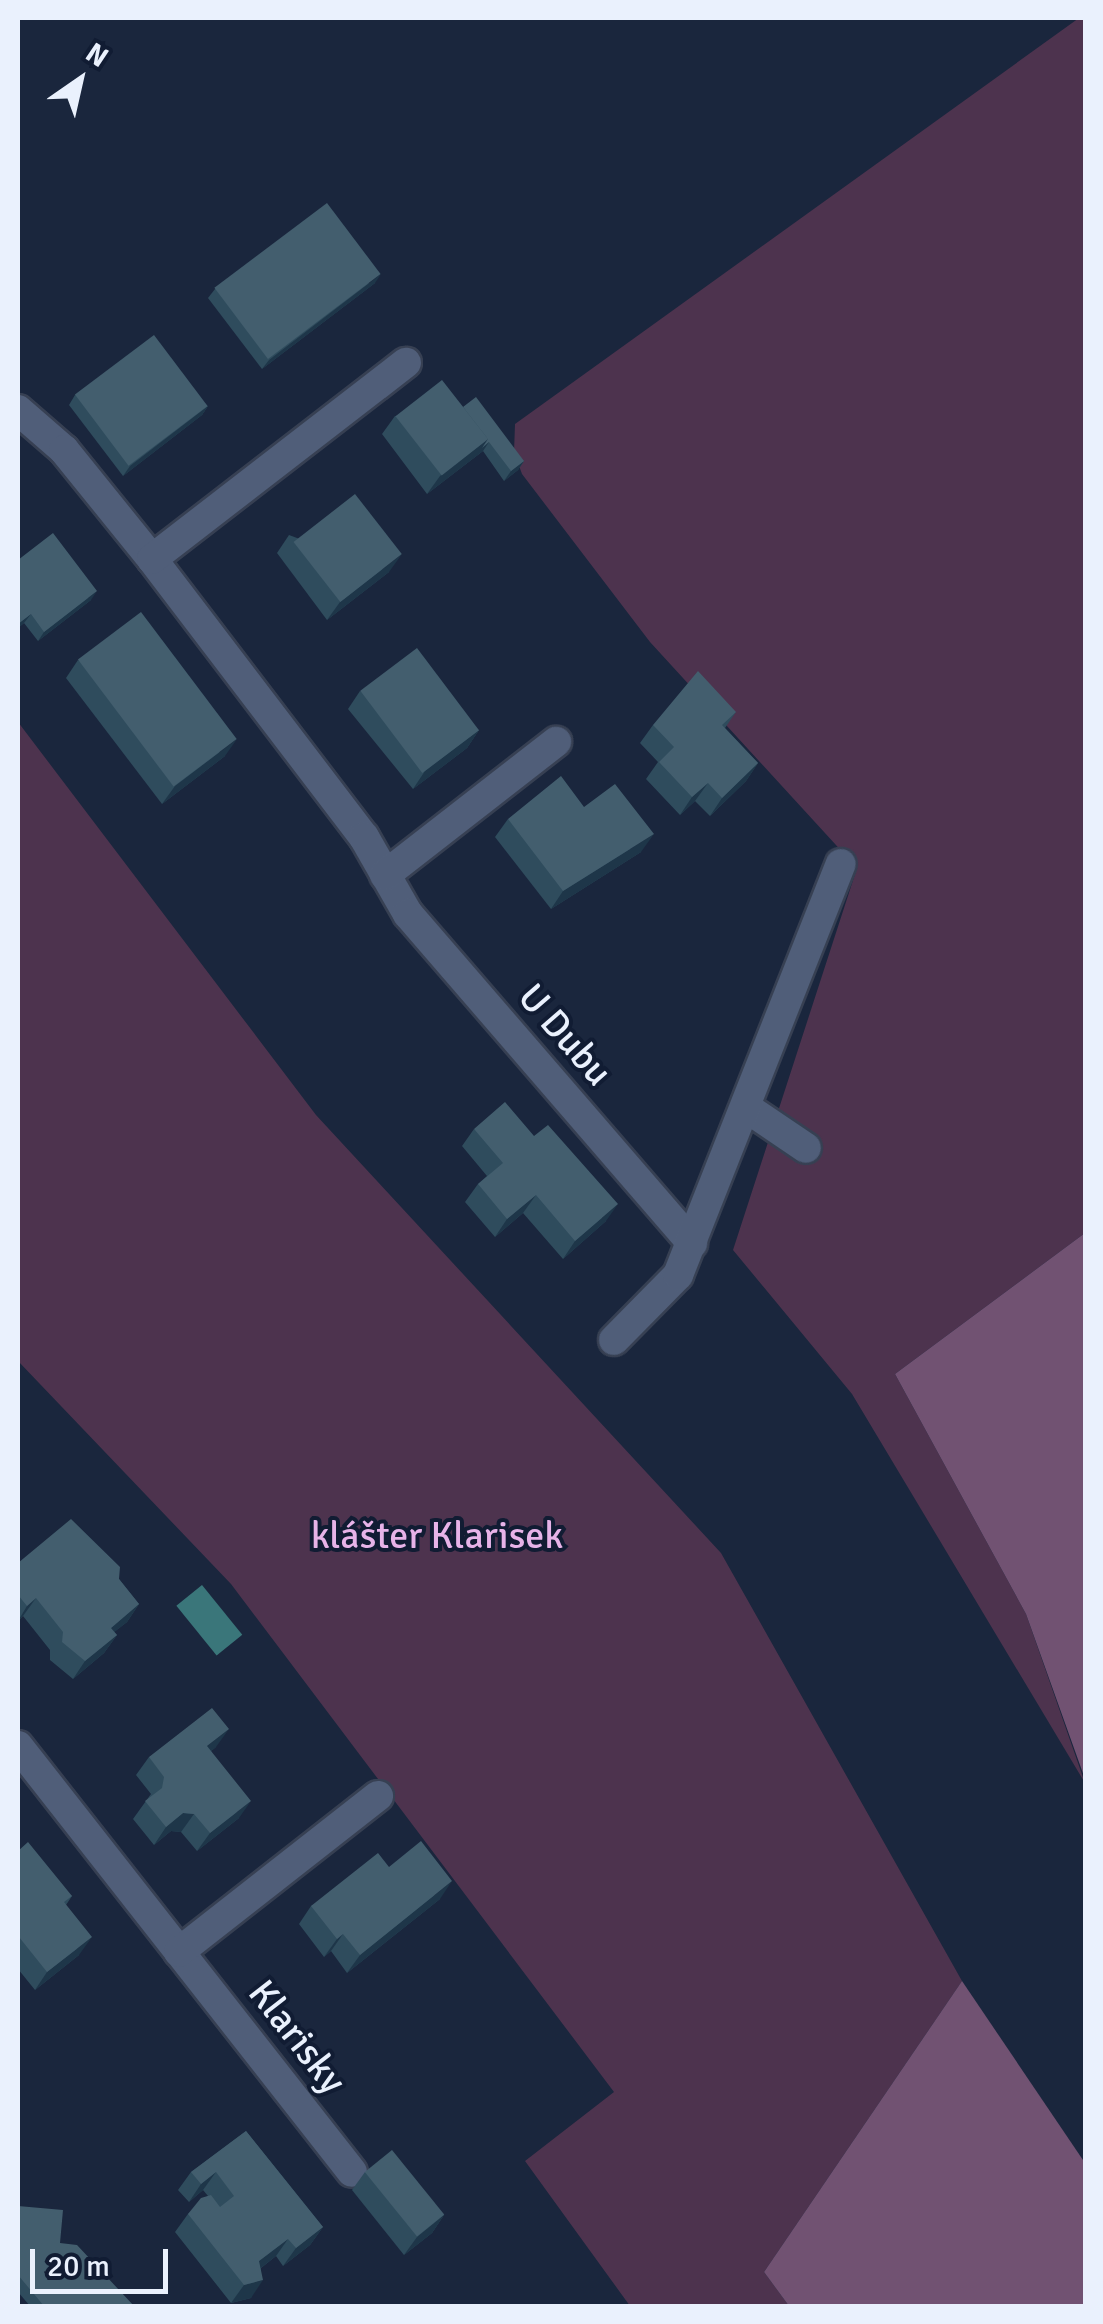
<!DOCTYPE html>
<meta charset="utf-8">
<style>
body{margin:0}
#map{position:relative;width:1103px;height:2324px;overflow:hidden;background:#1a263d;font-family:Signika,sans-serif}
div>[style]{position:absolute}
[style*='--x']{left:calc(var(--x)*1px);top:calc(var(--y)*1px);width:calc(var(--w)*1px);rotate:calc(var(--a)*1deg)}
.green>*{inset:0;background:#4d334e}
.forest>*{inset:0;background:#715272}
.water>*{inset:0;background:#3a767a;transform-origin:0 0}
.roads{filter:drop-shadow(2px 0 #374053) drop-shadow(-2px 0 #374053) drop-shadow(0 2px #374053) drop-shadow(0 -2px #374053)}
.street>*{height:30px;margin:-15px;padding:0 15px;transform-origin:15px;border-radius:15px;background:#505e79}
.wall>*{inset:0;background:#2f4c5d}
.shaded-wall>*{inset:0;background:#1e3649}
.building>*{inset:0;background:#435e6e;transform-origin:0 0}
span{translate:-50% -50%;white-space:nowrap;text-align:center;line-height:1.15;-webkit-text-stroke:8px #111c33;paint-order:stroke}
.street-label{font-size:38px;color:#eaf1fd}
.park-label{font-size:38px;color:#e7b3e8}
.frame{position:absolute;inset:0;border:20px solid #eaf1fd;pointer-events:none}
.north{position:absolute;left:30px;top:30px;width:100px;height:100px;-webkit-text-stroke:8px #111c33;paint-order:stroke;rotate:34deg;font-size:28px;font-weight:700;line-height:40px;text-align:center;color:#eaf1fd}
.north::after{content:'';display:block;margin:auto;width:35px;height:45px;background:#eaf1fd;clip-path:polygon(50% 0,100% 100%,50% 72%,0 100%)}
.scale{position:absolute;left:30px;top:2249px;width:138px;height:45px;box-sizing:border-box;border:5px solid #eaf1fd;border-top:0;padding-left:12px;font-size:30px;line-height:35px;white-space:nowrap;color:#eaf1fd;-webkit-text-stroke:8px #111c33;paint-order:stroke}
</style>
<div id="map">
<div class="green">
<i style="clip-path:polygon(1079px 18px,1085px 18px,1085px 1233px,895px 1374px,1026px 1614px,1085px 1783px,852px 1394px,733px 1250px,857px 868px,650px 642px,522px 474px,514px 452px,515px 424px)"></i>
<i style="clip-path:polygon(18px 722px,316px 1115px,721px 1553px,962px 1981px,764px 2272px,789px 2306px,630px 2306px,525px 2161px,614px 2092px,231px 1584px,18px 1361px)"></i>
</div>
<div class="forest">
<i style="clip-path:polygon(1085px 1233px,1085px 1779px,1026px 1614px,895px 1374px)"></i>
<i style="clip-path:polygon(962px 1981px,1085px 2163px,1085px 2306px,789px 2306px,764px 2272px)"></i>
</div>
<div class="water">
<i style="left:202px;top:1585px;width:64px;height:33px;rotate:51deg"></i>
</div>
<div class="roads">
<div class="street">
<i style="--x:18;--y:410;--w:61;--a:41"></i>
<i style="--x:64;--y:450;--w:140;--a:51.1"></i>
<i style="--x:152;--y:559;--w:350;--a:52.7"></i>
<i style="--x:364;--y:837;--w:89;--a:60.3"></i>
<i style="--x:408;--y:914;--w:435;--a:49.2"></i>
<i style="--x:152;--y:559;--w:321;--a:-37.7"></i>
<i style="--x:385;--y:875;--w:217;--a:-37.9"></i>
<i style="--x:747;--y:1108;--w:71;--a:34.1"></i>
<i style="--x:614;--y:1340;--w:91;--a:-45.4"></i>
<i style="--x:678;--y:1275;--w:442;--a:-68.4"></i>
<i style="--x:18;--y:1746;--w:541;--a:51.9"></i>
<i style="--x:179;--y:1952;--w:253;--a:-38.1"></i>
</div>
</div>
<div class="wall">
<i style="clip-path:polygon(375px 283px,262px 369px,208px 298px,215px 289px)"></i>
<i style="clip-path:polygon(75px 395px,208px 406px,202px 415px,123px 476px,69px 405px)"></i>
<i style="clip-path:polygon(463px 407px,524px 461px,518px 470px,504px 481px,483px 451px,427px 494px,382px 434px,395px 416px)"></i>
<i style="clip-path:polygon(289px 535px,389px 572px,327px 620px,277px 553px)"></i>
<i style="clip-path:polygon(18px 560px,91px 600px,38px 641px,24px 623px,18px 628px)"></i>
<i style="clip-path:polygon(78px 660px,225px 756px,162px 804px,66px 678px)"></i>
<i style="clip-path:polygon(360px 691px,479px 730px,467px 748px,413px 789px,348px 709px)"></i>
<i style="clip-path:polygon(736px 712px,725px 728px,758px 763px,746px 781px,710px 816px,695px 801px,680px 815px,646px 779px,658px 762px,640px 743px,653px 725px)"></i>
<i style="clip-path:polygon(508px 819px,641px 852px,551px 909px,495px 837px)"></i>
<i style="clip-path:polygon(474px 1129px,606px 1221px,563px 1259px,523px 1213px,495px 1237px,465px 1202px,478px 1184px,487px 1176px,462px 1146px)"></i>
<i style="clip-path:polygon(18px 1563px,119px 1579px,139px 1604px,127px 1622px,114px 1632px,117px 1635px,104px 1653px,73px 1679px,50px 1660px,50px 1650px,23px 1616px,18px 1621px)"></i>
<i style="clip-path:polygon(216px 1747px,211px 1751px,239px 1818px,197px 1851px,181px 1832px,171px 1831px,154px 1845px,133px 1819px,151px 1794px,136px 1775px,149px 1757px)"></i>
<i style="clip-path:polygon(18px 1851px,72px 1896px,66px 1905px,79px 1955px,35px 1990px,18px 1969px)"></i>
<i style="clip-path:polygon(389px 1867px,440px 1899px,347px 1973px,331px 1951px,324px 1957px,299px 1924px,311px 1906px)"></i>
<i style="clip-path:polygon(246px 2131px,323px 2227px,310px 2245px,283px 2266px,276px 2256px,261px 2268px,251px 2298px,231px 2303px,175px 2232px,188px 2214px,208px 2196px,203px 2190px,189px 2202px,178px 2190px,191px 2172px)"></i>
<i style="clip-path:polygon(365px 2172px,444px 2215px,432px 2233px,404px 2255px,352px 2190px)"></i>
<i style="clip-path:polygon(18px 2206px,60px 2243px,134px 2306px,30px 2306px,18px 2292px)"></i>
</div>
<div class="shaded-wall">
<i style="clip-path:polygon(381px 274px,375px 283px,262px 369px,269px 360px)"></i>
<i style="clip-path:polygon(208px 406px,202px 415px,123px 476px,130px 466px)"></i>
<i style="clip-path:polygon(488px 439px,489px 442px,483px 451px,427px 494px,440px 476px)"></i>
<i style="clip-path:polygon(524px 461px,518px 470px,504px 481px,511px 471px)"></i>
<i style="clip-path:polygon(402px 554px,389px 572px,327px 620px,340px 602px)"></i>
<i style="clip-path:polygon(97px 591px,91px 600px,38px 641px,44px 632px)"></i>
<i style="clip-path:polygon(31px 614px,24px 623px,18px 628px,18px 624px)"></i>
<i style="clip-path:polygon(479px 730px,467px 748px,413px 789px,425px 771px)"></i>
<i style="clip-path:polygon(237px 739px,225px 756px,162px 804px,175px 786px)"></i>
<i style="clip-path:polygon(758px 763px,746px 781px,710px 816px,722px 798px)"></i>
<i style="clip-path:polygon(708px 783px,695px 801px,680px 815px,692px 797px)"></i>
<i style="clip-path:polygon(654px 834px,641px 852px,551px 909px,563px 891px)"></i>
<i style="clip-path:polygon(536px 1195px,523px 1213px,495px 1237px,507px 1219px)"></i>
<i style="clip-path:polygon(618px 1204px,606px 1221px,563px 1259px,575px 1241px)"></i>
<i style="clip-path:polygon(36px 1598px,23px 1616px,18px 1621px,27px 1606px)"></i>
<i style="clip-path:polygon(139px 1604px,127px 1622px,98px 1645px,111px 1628px)"></i>
<i style="clip-path:polygon(117px 1635px,104px 1653px,73px 1679px,85px 1661px)"></i>
<i style="clip-path:polygon(229px 1729px,216px 1747px,195px 1764px,207px 1746px)"></i>
<i style="clip-path:polygon(251px 1801px,239px 1818px,197px 1851px,210px 1833px)"></i>
<i style="clip-path:polygon(183px 1813px,194px 1814px,181px 1832px,171px 1831px,154px 1845px,166px 1827px)"></i>
<i style="clip-path:polygon(452px 1881px,440px 1899px,347px 1973px,360px 1955px)"></i>
<i style="clip-path:polygon(343px 1934px,331px 1951px,324px 1957px,337px 1939px)"></i>
<i style="clip-path:polygon(92px 1937px,79px 1955px,35px 1990px,47px 1972px)"></i>
<i style="clip-path:polygon(216px 2172px,203px 2190px,189px 2202px,201px 2184px)"></i>
<i style="clip-path:polygon(444px 2215px,432px 2233px,404px 2255px,417px 2237px)"></i>
<i style="clip-path:polygon(323px 2227px,310px 2245px,283px 2266px,296px 2248px)"></i>
<i style="clip-path:polygon(288px 2239px,276px 2256px,247px 2279px,259px 2261px)"></i>
<i style="clip-path:polygon(263px 2280px,251px 2298px,231px 2303px,244px 2285px)"></i>
</div>
<div class="building">
<i style="left:327px;top:203px;width:89px;height:141px;rotate:53deg"></i>
<i style="left:154px;top:335px;width:89px;height:99px;rotate:53deg"></i>
<i style="left:442px;top:380px;width:75px;height:59px;rotate:52deg"></i>
<i style="clip-path:polygon(476px 397px,524px 461px,511px 471px,489px 442px,482px 448px,488px 439px,463px 407px)"></i>
<i style="left:355px;top:494px;width:76px;height:78px;rotate:52deg"></i>
<i style="clip-path:polygon(53px 533px,97px 591px,44px 632px,31px 614px,18px 624px,18px 560px)"></i>
<i style="left:141px;top:612px;width:159px;height:79px;rotate:53deg"></i>
<i style="left:417px;top:648px;width:103px;height:71px;rotate:53deg"></i>
<i style="clip-path:polygon(698px 671px,736px 712px,722px 725px,758px 763px,722px 798px,708px 783px,692px 797px,659px 762px,674px 747px,653px 725px)"></i>
<i style="clip-path:polygon(561px 776px,584px 807px,615px 784px,654px 834px,563px 891px,508px 819px)"></i>
<i style="clip-path:polygon(505px 1102px,534px 1136px,548px 1125px,618px 1204px,575px 1241px,536px 1195px,507px 1219px,478px 1184px,503px 1163px,474px 1129px)"></i>
<i style="clip-path:polygon(71px 1519px,120px 1567px,119px 1579px,139px 1604px,111px 1628px,117px 1635px,85px 1661px,62px 1642px,63px 1632px,36px 1598px,27px 1606px,18px 1595px,18px 1563px)"></i>
<i style="clip-path:polygon(212px 1708px,229px 1729px,207px 1746px,251px 1801px,210px 1833px,194px 1814px,183px 1813px,166px 1827px,145px 1801px,162px 1788px,164px 1777px,149px 1757px)"></i>
<i style="clip-path:polygon(421px 1841px,452px 1881px,360px 1955px,343px 1934px,337px 1939px,311px 1906px,378px 1853px,389px 1867px)"></i>
<i style="clip-path:polygon(28px 1842px,72px 1896px,64px 1902px,92px 1937px,47px 1972px,19px 1937px,18px 1939px,18px 1851px)"></i>
<i style="clip-path:polygon(246px 2131px,323px 2227px,296px 2248px,288px 2239px,259px 2261px,263px 2280px,244px 2285px,188px 2214px,201px 2198px,211px 2195px,220px 2207px,234px 2196px,216px 2172px,201px 2184px,191px 2172px)"></i>
<i style="left:392px;top:2150px;width:83px;height:35px;rotate:51deg"></i>
<i style="clip-path:polygon(18px 2206px,63px 2210px,60px 2243px,77px 2245px,134px 2306px,44px 2306px,18px 2275px)"></i>
</div>
<div class="street-label">
<span style="left:565px;top:1035px;rotate:49deg">U Dubu</span>
<span style="left:297px;top:2037px;rotate:52deg">Klarisky</span>
</div>
<div class="park-label">
<span style="left:437px;top:1536px">klášter Klarisek</span>
</div>
<div class="frame"></div>
<div class="north">N</div>
<div class="scale">20 m</div>
</div>
